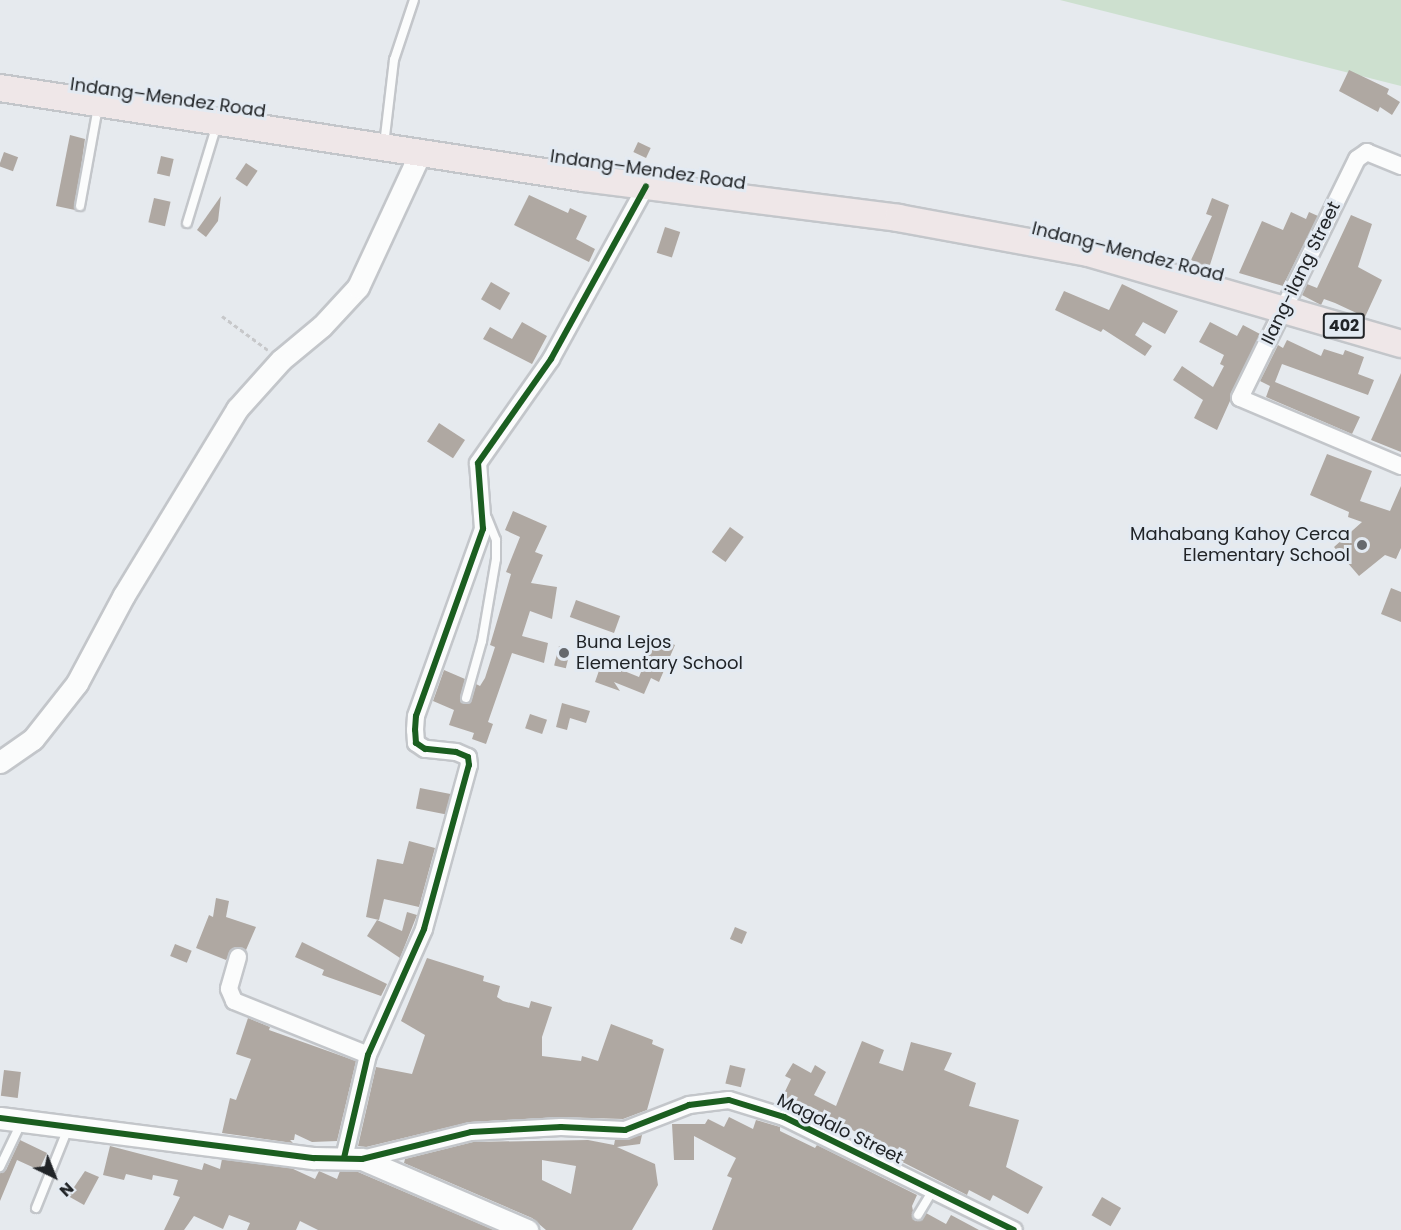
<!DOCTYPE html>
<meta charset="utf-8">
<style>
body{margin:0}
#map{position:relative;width:1401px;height:1230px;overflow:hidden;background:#e6eaee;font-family:Poppins,sans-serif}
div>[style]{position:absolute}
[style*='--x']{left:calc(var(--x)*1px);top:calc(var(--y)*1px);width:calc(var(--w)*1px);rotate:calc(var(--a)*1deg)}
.green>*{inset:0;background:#cde0cf}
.building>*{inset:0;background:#afa8a2;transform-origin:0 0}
.path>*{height:3px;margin-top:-1.5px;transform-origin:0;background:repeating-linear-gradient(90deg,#c7c8ca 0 4.5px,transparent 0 7.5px)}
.roads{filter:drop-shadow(2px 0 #c3c6ca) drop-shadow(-2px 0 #c3c6ca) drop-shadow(0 2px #c3c6ca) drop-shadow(0 -2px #c3c6ca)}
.service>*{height:8px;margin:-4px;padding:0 4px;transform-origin:4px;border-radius:4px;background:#fbfcfc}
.minor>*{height:16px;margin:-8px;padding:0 8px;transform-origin:8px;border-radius:8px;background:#fbfcfc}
.tertiary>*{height:21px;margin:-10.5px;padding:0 10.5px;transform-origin:10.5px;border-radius:10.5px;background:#fbfcfc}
.primary>*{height:26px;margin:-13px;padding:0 13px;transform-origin:13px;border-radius:13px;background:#efe7e8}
.cycleway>*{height:6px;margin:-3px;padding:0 3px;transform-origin:3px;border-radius:3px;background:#1b5e20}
.dots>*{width:16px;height:16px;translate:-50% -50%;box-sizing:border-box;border:3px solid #e3eaf2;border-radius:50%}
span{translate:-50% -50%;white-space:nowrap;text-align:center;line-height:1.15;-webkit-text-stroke:6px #e3eaf2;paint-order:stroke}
.shield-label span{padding:2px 4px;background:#e3eaf2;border:2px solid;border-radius:4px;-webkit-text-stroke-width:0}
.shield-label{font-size:16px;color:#212427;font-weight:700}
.street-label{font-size:18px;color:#212427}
.poi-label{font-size:18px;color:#212427}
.right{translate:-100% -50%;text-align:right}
.left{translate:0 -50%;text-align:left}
.north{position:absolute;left:24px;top:1146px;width:60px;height:60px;-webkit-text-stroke:4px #e3eaf2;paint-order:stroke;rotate:137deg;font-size:16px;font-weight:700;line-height:24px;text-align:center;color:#212427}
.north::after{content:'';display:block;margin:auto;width:21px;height:27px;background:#212427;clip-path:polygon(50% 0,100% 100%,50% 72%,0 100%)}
</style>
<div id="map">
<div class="green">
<i style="clip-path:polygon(1060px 0,1401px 0,1401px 86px)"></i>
</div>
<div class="building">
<i style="clip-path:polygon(1349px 70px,1389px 89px,1387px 94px,1400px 102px,1392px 115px,1380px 107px,1378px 112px,1339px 91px)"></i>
<i style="clip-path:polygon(70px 135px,85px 139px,75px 210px,56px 206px)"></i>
<i style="left:638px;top:142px;width:14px;height:11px;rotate:25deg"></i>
<i style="left:4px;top:152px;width:15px;height:15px;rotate:20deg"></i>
<i style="left:161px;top:156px;width:13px;height:18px;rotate:13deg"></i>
<i style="left:246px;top:163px;width:14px;height:19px;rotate:34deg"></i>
<i style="clip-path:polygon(529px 195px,568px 213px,570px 208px,587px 216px,576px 239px,595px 249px,589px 262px,514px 225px)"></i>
<i style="clip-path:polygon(221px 196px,218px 221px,206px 237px,197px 230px)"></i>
<i style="left:154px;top:198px;width:17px;height:25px;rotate:13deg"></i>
<i style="clip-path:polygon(1212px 198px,1229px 205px,1209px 268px,1191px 260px,1212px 216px,1206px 214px)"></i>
<i style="clip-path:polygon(1291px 212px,1306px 219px,1309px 212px,1318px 216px,1283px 286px,1239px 273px,1262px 221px,1283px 230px)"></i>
<i style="clip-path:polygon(1351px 215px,1372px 224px,1358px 267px,1382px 280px,1365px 317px,1335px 303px,1324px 299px,1321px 305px,1302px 295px,1307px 284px,1317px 288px)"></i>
<i style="left:665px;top:227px;width:16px;height:27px;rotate:18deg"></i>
<i style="left:491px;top:282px;width:22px;height:20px;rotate:30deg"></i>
<i style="clip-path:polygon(1122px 284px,1178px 311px,1165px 334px,1143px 322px,1135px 335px,1152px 346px,1145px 356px,1103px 329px,1101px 332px,1055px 310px,1064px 291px,1109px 310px)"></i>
<i style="clip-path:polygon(522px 322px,547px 336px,532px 364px,483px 339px,490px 327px,512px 339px)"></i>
<i style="clip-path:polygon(1210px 322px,1237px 336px,1243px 325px,1260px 334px,1217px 430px,1194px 418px,1203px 400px,1173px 380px,1182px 366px,1213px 387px,1224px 366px,1220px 364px,1224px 355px,1199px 342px)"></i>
<i style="clip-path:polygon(1287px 340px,1321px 356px,1324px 349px,1343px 355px,1345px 350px,1364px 357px,1358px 374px,1374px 380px,1368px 395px,1282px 364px,1275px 382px,1360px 417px,1352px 434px,1266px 397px,1270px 386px,1260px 381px,1278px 345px,1283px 348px)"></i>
<i style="clip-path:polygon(1401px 373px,1401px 452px,1371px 440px)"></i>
<i style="left:439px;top:423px;width:31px;height:22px;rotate:33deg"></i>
<i style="clip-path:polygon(1327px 454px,1372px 471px,1360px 501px,1390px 511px,1401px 486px,1401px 548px,1396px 559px,1385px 555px,1359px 576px,1334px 547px,1362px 522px,1348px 517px,1349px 512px,1310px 495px)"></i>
<i style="clip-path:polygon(513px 511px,547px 526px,535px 552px,543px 555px,531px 583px,557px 587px,552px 619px,530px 611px,522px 636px,548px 643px,544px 663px,512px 653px,488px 722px,493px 724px,486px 744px,472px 739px,474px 733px,449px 725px,454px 710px,433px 701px,444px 670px,465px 679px,460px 699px,465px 704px,471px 702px,476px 684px,480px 686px,485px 678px,495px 647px,490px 645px,511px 574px,506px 572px,520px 537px,505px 530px)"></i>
<i style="left:730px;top:527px;width:17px;height:31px;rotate:36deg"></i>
<i style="clip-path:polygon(1391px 588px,1401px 592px,1401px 622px,1381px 614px)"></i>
<i style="left:576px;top:600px;width:47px;height:18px;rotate:20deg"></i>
<i style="clip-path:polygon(655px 637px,675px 645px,659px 682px,651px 678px,644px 694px,614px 682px,620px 691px,595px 682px,602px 662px,639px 677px)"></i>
<i style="left:559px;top:646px;width:12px;height:20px;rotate:14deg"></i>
<i style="clip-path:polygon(562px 703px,590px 711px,586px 723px,570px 718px,567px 730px,556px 727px)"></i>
<i style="left:530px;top:714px;width:18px;height:15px;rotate:19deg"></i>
<i style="left:420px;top:788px;width:31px;height:21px;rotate:11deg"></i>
<i style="clip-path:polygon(409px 841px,435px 848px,419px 907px,384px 899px,379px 920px,366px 917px,377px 859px,403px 864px)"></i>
<i style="clip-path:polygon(216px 898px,229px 901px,226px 917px,256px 927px,246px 950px,235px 947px,226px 960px,196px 948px,209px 915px,213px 917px)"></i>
<i style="clip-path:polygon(407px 912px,417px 915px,400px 958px,367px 936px,377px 920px,402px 931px)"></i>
<i style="left:735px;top:927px;width:13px;height:13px;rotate:23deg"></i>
<i style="clip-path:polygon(302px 942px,387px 984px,381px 996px,322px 975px,324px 970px,295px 957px)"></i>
<i style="left:175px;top:944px;width:18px;height:13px;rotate:22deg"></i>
<i style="clip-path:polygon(427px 958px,484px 976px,483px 981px,500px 986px,497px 997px,503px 1001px,529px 1008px,531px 1001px,552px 1007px,542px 1037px,542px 1056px,581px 1061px,582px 1056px,598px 1061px,611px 1024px,653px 1040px,652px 1044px,664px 1049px,647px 1110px,623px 1119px,560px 1117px,470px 1122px,366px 1147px,358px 1146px,376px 1067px,412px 1074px,425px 1035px,401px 1021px)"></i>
<i style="clip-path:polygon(248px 1018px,270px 1027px,269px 1030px,356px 1061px,337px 1141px,312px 1142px,295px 1134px,294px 1140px,290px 1140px,293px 1143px,222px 1133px,230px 1098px,236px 1100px,251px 1059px,236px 1054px)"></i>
<i style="clip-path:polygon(862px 1041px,884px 1050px,879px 1063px,903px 1071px,911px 1042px,952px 1053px,944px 1070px,976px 1083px,969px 1106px,1019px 1120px,1006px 1167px,1043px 1187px,1028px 1214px,993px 1195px,990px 1201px,969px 1190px,967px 1195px,881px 1151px,884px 1145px,852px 1130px,849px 1137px,779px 1104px,791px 1079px,785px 1076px,793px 1063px,811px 1073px,815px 1065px,826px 1072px,814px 1095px,836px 1106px)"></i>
<i style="left:730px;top:1065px;width:16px;height:19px;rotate:14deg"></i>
<i style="left:4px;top:1070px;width:17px;height:26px;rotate:7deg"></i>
<i style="clip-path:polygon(729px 1117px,753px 1129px,756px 1120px,780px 1127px,780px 1131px,815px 1148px,817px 1145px,917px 1195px,912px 1206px,915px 1221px,922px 1220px,926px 1213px,946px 1224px,951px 1215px,979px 1230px,712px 1230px,732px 1178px,727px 1176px,736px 1158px,694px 1136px,694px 1160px,674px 1160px,672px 1124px,705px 1124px,708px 1119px,724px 1127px)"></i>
<i style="clip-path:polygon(evenodd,642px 1135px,640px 1144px,617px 1147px,655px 1164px,658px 1185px,632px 1230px,546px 1230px,532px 1218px,404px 1163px,405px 1159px,473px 1142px,588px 1140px,614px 1145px,615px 1140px,642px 1135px,542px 1160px,576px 1166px,571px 1194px,542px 1180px,542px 1160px)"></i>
<i style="clip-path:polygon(20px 1140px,47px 1153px,39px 1170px,17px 1160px,0 1201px,0 1173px,6px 1170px)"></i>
<i style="clip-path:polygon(110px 1146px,202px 1170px,204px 1163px,220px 1169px,222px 1159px,291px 1168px,315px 1179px,319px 1171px,337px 1179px,340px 1171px,358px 1172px,494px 1230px,318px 1230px,300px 1221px,296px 1230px,247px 1230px,250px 1223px,229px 1215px,223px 1229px,194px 1216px,184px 1230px,164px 1230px,180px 1197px,173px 1195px,178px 1180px,153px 1175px,152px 1180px,126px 1174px,124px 1180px,103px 1175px)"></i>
<i style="clip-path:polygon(85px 1171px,99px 1177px,84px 1205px,68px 1196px)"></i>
<i style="left:1102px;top:1197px;width:22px;height:21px;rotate:30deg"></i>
</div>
<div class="path">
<i style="--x:222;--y:316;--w:57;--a:36.5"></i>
</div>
<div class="roads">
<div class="service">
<i style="--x:384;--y:145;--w:86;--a:-83.3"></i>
<i style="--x:394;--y:60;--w:63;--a:-71.6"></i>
<i style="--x:80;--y:206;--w:101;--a:-79.7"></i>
<i style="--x:187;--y:223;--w:103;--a:-73.1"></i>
<i style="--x:466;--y:698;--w:59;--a:-74.3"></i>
<i style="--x:482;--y:641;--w:83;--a:-80.3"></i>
<i style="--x:496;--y:559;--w:19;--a:-90"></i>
<i style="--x:496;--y:540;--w:24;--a:-112"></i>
<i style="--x:0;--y:1167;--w:51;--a:-64.4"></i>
<i style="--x:36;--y:1208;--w:88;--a:-68.1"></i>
<i style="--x:918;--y:1215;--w:29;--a:-59"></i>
</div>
<div class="minor">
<i style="--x:1401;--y:166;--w:37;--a:-158"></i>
<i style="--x:1367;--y:152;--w:12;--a:145"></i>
<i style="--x:1357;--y:159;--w:266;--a:116.1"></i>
<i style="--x:1240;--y:398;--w:175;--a:22.9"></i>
<i style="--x:238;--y:957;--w:33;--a:106"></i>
<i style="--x:229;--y:989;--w:13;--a:67"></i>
<i style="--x:234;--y:1001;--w:144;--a:21.9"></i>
<i style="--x:344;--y:1158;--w:106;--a:-76.9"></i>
<i style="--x:368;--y:1055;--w:138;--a:-66"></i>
<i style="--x:424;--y:929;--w:170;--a:-74.7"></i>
<i style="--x:469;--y:765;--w:8;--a:-97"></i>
<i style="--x:468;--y:757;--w:13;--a:-157"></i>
<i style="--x:456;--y:752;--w:31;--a:-174"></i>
<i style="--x:425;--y:749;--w:11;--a:-146"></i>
<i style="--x:416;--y:743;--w:13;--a:-94"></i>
<i style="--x:415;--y:730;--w:14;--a:-86"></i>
<i style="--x:416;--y:716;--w:199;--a:-70.3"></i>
<i style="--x:483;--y:529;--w:66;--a:-94.3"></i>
<i style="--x:478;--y:463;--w:127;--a:-54.9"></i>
<i style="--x:551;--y:359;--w:197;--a:-61.2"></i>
<i style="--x:362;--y:1159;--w:112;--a:-13.9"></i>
<i style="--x:471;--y:1132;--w:90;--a:-3.2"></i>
<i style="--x:561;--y:1127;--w:64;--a:2.7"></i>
<i style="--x:625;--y:1130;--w:69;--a:-21.3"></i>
<i style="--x:689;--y:1105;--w:40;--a:-7.1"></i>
<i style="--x:729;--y:1100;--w:58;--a:17.2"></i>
<i style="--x:784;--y:1117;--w:256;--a:26.2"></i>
</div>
<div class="tertiary">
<i style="--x:0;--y:762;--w:40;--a:-34.9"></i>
<i style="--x:33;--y:739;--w:71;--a:-51.8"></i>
<i style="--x:77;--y:683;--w:100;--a:-61.9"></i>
<i style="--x:124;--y:595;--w:218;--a:-58.7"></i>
<i style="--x:237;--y:409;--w:66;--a:-48.1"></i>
<i style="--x:281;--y:360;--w:53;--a:-39.7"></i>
<i style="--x:322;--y:326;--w:53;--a:-47.3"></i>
<i style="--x:358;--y:287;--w:150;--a:-65.1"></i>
<i style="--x:0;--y:1118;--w:317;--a:7.3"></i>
<i style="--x:314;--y:1158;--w:48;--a:1.2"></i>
<i style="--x:362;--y:1159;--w:180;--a:23.3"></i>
</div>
<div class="primary">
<i style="--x:0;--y:88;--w:590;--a:8.78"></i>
<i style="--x:583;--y:178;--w:318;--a:7.2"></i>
<i style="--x:898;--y:218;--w:193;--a:10.4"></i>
<i style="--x:1088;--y:253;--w:326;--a:16.2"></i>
</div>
</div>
<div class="cycleway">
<i style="--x:0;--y:1118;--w:317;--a:7.3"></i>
<i style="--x:314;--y:1158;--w:48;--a:1.2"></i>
<i style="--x:362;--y:1159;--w:112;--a:-13.9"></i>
<i style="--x:471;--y:1132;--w:90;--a:-3.2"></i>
<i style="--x:561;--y:1127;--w:64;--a:2.7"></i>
<i style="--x:625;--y:1130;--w:69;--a:-21.3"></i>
<i style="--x:689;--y:1105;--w:40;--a:-7.1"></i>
<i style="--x:729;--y:1100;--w:58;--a:17.2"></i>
<i style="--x:784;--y:1117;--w:256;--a:26.2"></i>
<i style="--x:344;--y:1158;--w:106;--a:-76.9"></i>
<i style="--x:368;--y:1055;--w:138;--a:-66"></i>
<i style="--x:424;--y:929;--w:170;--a:-74.7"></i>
<i style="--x:469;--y:765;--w:8;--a:-97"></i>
<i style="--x:468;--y:757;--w:13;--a:-157"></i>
<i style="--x:456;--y:752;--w:31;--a:-174"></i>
<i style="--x:425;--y:749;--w:11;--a:-146"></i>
<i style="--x:416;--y:743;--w:13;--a:-94"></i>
<i style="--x:415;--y:730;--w:14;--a:-86"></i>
<i style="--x:416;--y:716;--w:199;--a:-70.3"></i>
<i style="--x:483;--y:529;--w:66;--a:-94.3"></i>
<i style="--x:478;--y:463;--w:127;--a:-54.9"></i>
<i style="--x:551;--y:359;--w:197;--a:-61.2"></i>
</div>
<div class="dots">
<i style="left:1362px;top:545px;background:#66696d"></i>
<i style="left:564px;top:653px;background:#66696d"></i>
</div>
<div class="shield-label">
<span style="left:1344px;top:326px">402</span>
</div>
<div class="street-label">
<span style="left:168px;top:98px;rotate:8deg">Indang–Mendez Road</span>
<span style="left:648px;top:170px;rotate:8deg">Indang–Mendez Road</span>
<span style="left:1128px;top:252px;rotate:14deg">Indang–Mendez Road</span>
<span style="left:1301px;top:273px;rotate:-64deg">Ilang-ilang Street</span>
<span style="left:840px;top:1129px;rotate:26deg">Magdalo Street</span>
</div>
<div class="poi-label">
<span class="right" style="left:1350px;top:545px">Mahabang Kahoy Cerca<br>Elementary School</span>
<span class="left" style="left:576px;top:653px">Buna Lejos<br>Elementary School</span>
</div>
<div class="north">N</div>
</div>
